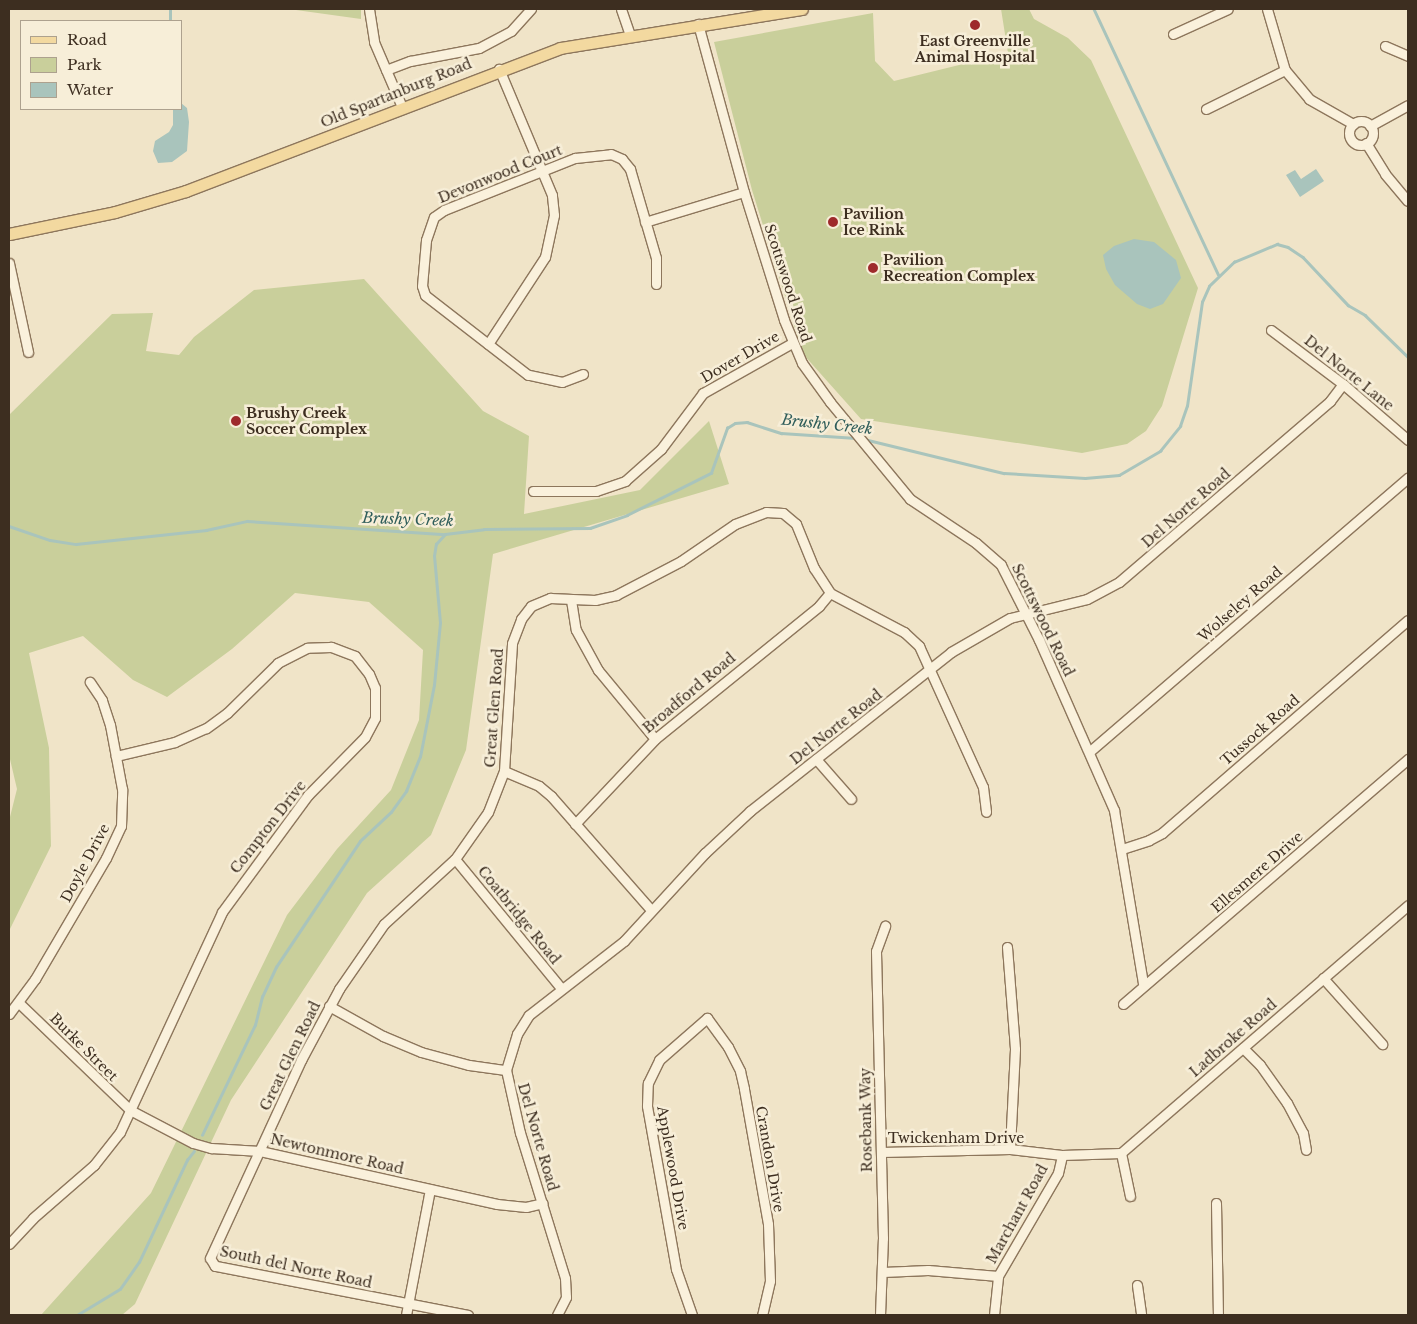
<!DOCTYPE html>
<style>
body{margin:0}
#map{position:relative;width:1417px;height:1324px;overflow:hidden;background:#f0e4c8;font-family:"Libre Baskerville",serif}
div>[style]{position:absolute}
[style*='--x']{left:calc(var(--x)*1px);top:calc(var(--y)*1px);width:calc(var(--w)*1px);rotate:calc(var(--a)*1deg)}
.green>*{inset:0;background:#c9cf9b}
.water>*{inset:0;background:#a9c4bc}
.stream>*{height:2.5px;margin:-1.25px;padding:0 1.25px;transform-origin:1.25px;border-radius:1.25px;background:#a9c4bc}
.roads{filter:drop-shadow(1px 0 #8d765c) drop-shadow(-1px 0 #8d765c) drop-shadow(0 1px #8d765c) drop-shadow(0 -1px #8d765c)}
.minor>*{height:9px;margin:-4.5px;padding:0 4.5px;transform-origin:4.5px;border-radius:4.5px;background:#faf1dc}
.minor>.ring{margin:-4.5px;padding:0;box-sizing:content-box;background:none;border:9px solid #faf1dc;border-radius:50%}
.major>*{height:11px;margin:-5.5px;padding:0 5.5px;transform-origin:5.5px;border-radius:5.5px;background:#f3d9a0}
.dots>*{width:14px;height:14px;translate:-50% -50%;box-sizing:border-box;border:2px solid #f7eed8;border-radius:50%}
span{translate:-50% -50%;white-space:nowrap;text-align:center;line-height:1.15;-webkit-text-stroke:5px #f7eed8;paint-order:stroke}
.poi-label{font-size:14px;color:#3d2e20;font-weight:700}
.left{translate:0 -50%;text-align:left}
.street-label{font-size:14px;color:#3d2e20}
.water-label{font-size:15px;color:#2f5d5a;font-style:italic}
.frame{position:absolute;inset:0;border:10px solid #3d2e20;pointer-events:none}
.legend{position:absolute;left:20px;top:20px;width:162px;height:90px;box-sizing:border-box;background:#f7eed8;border:1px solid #ada18e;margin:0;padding:6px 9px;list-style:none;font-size:15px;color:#3d2e20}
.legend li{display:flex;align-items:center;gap:10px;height:25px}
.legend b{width:25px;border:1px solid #ada18e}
</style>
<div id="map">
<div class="green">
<i style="clip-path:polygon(361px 9px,361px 19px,296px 10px,297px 9px)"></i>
<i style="clip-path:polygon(1001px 9px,1029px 9px,1034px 19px,1068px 38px,1091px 60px,1198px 288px,1162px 406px,1146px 431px,1127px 444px,1082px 453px,861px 419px,803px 354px,752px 190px,714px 42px,873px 13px,875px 61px,894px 81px,1008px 53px)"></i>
<i style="clip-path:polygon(364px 279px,483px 411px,529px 436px,524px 514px,640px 490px,709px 421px,729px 484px,493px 554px,466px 750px,431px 835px,367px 893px,231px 1100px,135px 1304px,122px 1315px,41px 1315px,151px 1193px,287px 915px,337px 849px,391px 790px,419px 720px,423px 650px,369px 602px,295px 593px,232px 649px,167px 697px,133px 680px,83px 636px,29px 653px,49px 748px,51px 846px,9px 931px,9px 821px,17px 789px,9px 755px,9px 415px,112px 314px,153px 313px,146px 351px,179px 355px,194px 337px,254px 290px)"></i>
</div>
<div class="water">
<i style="clip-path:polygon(181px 103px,187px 108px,189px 122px,187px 151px,172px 162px,158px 163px,153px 151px,155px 141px,169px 132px,173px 125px,173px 109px,181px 109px)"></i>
<i style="clip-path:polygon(1316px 169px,1324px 181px,1300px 197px,1286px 175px,1295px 170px,1301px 179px)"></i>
<i style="clip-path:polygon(1134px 239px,1154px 242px,1176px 260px,1181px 278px,1163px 304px,1150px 309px,1137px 304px,1115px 285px,1106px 269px,1103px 255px,1114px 246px)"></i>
</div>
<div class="stream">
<i style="--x:1094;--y:9;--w:293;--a:64.9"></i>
<i style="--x:170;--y:21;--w:12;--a:-90"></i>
<i style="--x:864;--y:439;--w:144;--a:13.7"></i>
<i style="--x:1004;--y:473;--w:81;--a:3.5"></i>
<i style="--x:1085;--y:478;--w:34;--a:-5"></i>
<i style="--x:1119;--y:475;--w:48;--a:-30.3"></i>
<i style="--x:1160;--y:451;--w:32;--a:-51"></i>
<i style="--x:1180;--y:426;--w:21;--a:-71"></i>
<i style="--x:1187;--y:406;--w:105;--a:-81.8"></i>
<i style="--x:1202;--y:302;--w:17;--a:-66"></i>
<i style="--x:1209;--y:286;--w:35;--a:-44"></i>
<i style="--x:1234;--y:262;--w:47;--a:-22.7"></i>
<i style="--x:1277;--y:244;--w:11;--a:15"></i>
<i style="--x:1288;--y:247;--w:18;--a:34"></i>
<i style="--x:1303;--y:257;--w:66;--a:46.8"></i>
<i style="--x:1348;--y:305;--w:20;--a:30"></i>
<i style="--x:1365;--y:315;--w:60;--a:44.3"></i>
<i style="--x:9;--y:526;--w:43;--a:18.9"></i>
<i style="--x:50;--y:540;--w:26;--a:9"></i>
<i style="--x:76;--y:544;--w:131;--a:-6.1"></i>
<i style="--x:206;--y:530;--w:42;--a:-12.4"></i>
<i style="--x:247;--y:521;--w:198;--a:3.8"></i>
<i style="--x:445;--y:534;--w:39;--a:-7"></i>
<i style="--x:484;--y:529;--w:106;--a:-0.5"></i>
<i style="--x:590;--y:528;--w:39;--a:-19"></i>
<i style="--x:627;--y:515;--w:94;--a:-26.6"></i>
<i style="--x:711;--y:473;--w:48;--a:-70.4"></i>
<i style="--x:727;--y:428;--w:9;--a:-32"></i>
<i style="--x:735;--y:423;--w:12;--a:-5"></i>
<i style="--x:747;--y:422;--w:36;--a:18"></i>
<i style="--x:781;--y:433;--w:75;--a:3.8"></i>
<i style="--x:202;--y:1135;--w:122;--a:-64.3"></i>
<i style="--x:255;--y:1025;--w:29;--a:-76"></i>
<i style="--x:262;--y:997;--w:33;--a:-65"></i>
<i style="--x:276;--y:967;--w:151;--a:-56.3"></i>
<i style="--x:360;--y:841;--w:42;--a:-43.1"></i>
<i style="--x:391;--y:812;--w:26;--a:-54"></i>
<i style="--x:406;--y:791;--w:37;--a:-68"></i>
<i style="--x:420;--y:757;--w:73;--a:-79"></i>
<i style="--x:434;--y:685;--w:62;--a:-84.5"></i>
<i style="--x:440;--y:623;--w:67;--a:-95.1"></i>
<i style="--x:434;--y:556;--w:12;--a:-81"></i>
<i style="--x:436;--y:544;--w:13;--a:-48"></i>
<i style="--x:77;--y:1315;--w:50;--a:-31.2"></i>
<i style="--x:120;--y:1289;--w:33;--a:-55"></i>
<i style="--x:139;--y:1262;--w:113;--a:-64.8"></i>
<i style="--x:187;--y:1160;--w:11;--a:-52"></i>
</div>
<div class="roads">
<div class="minor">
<i style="--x:369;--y:9;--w:33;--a:81"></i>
<i style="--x:374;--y:42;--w:71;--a:66.7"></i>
<i style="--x:621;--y:9;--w:28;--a:71"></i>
<i style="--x:1267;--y:9;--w:64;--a:73.6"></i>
<i style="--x:1285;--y:70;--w:38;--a:50"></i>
<i style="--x:1309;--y:99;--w:51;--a:29.6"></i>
<i style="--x:698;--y:24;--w:174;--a:74.7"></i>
<i style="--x:744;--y:192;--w:134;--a:72.6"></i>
<i style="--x:784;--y:320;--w:47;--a:67.3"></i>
<i style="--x:802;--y:363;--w:48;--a:54.3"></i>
<i style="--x:830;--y:402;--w:126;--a:50.5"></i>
<i style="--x:910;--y:499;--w:79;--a:33.7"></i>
<i style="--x:976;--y:543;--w:33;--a:41"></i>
<i style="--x:1001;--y:565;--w:84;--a:63.1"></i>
<i style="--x:1039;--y:640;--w:186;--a:66.2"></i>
<i style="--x:1114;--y:810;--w:176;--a:80.5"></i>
<i style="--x:1173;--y:34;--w:60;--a:-24.4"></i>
<i style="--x:1385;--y:46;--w:25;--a:23"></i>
<i style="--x:386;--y:70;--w:26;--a:-21"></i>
<i style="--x:410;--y:61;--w:70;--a:-10.7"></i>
<i style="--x:479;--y:48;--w:36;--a:-28"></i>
<i style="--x:511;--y:31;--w:30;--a:-48"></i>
<i style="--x:1206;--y:109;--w:88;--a:-26.3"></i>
<i class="ring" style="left:1349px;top:121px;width:15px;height:15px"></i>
<i style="--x:1370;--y:126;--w:43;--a:-28.9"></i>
<i style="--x:1366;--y:143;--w:36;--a:58"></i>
<i style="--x:1385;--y:174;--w:35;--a:50"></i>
<i style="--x:645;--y:222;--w:103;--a:-16.9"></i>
<i style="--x:9;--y:263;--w:91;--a:77.9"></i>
<i style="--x:1271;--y:330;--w:90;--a:36.9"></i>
<i style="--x:1343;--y:384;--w:86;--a:40.7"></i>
<i style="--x:488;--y:344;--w:104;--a:-56.8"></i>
<i style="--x:545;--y:257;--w:43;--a:-77.9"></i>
<i style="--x:554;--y:215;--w:20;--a:-96"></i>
<i style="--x:552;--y:195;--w:137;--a:-112.8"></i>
<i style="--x:583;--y:374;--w:22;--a:159"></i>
<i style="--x:562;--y:382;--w:35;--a:-168"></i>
<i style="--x:528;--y:375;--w:130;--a:-142.2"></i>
<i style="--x:425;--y:295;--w:9;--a:-108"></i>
<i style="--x:422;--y:286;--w:46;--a:-85"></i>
<i style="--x:426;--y:240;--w:24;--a:-71"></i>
<i style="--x:434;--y:217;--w:12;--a:-35"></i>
<i style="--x:444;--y:210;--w:141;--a:-21.7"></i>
<i style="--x:575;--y:158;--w:36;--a:-6"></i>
<i style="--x:611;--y:154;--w:12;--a:24"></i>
<i style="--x:622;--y:159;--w:13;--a:51"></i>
<i style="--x:630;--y:169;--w:93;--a:73.7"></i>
<i style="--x:656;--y:258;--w:26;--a:90"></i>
<i style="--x:533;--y:491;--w:63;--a:0"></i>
<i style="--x:596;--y:491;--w:31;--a:-19"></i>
<i style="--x:625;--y:481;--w:48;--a:-41.6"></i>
<i style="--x:661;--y:449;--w:70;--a:-53.1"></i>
<i style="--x:703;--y:393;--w:102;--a:-29.3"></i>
<i style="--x:571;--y:600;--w:30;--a:81"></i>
<i style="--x:576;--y:630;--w:46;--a:61.2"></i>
<i style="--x:598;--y:670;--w:89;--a:50.4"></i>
<i style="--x:1089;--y:752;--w:421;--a:-40.7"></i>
<i style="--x:816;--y:759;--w:53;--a:48.8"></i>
<i style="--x:504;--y:771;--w:38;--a:23"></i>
<i style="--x:539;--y:786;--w:16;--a:40"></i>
<i style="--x:551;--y:796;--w:152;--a:48.7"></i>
<i style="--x:575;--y:824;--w:117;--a:-46.7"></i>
<i style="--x:655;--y:739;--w:211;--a:-39"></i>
<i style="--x:819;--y:606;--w:17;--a:-50"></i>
<i style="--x:1122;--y:849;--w:28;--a:-18"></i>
<i style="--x:1149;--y:840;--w:15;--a:-28"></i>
<i style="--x:1162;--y:833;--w:325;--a:-40.9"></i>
<i style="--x:455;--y:859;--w:167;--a:50.6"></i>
<i style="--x:1007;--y:947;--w:102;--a:85.5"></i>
<i style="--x:1015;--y:1049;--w:100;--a:92.9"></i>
<i style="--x:1323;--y:978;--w:89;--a:48.2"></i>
<i style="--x:19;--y:1003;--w:154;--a:43.9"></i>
<i style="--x:130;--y:1110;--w:71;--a:27.6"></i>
<i style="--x:193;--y:1143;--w:19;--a:16"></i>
<i style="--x:211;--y:1148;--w:49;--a:3.5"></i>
<i style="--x:260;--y:1151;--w:243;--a:12.6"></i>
<i style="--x:497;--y:1204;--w:29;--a:6"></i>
<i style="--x:526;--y:1207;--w:17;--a:-13"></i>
<i style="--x:1123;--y:1004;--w:376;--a:-40.7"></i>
<i style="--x:329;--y:1006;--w:62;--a:29.1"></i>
<i style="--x:383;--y:1036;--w:41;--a:22.8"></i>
<i style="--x:421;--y:1052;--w:50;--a:15.2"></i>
<i style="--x:469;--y:1065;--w:37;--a:8"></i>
<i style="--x:9;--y:1014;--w:44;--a:-53.4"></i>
<i style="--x:35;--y:979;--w:140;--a:-59.6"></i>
<i style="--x:106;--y:858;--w:35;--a:-65"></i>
<i style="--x:121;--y:826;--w:37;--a:-88"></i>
<i style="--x:122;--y:789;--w:65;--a:-100.6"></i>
<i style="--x:110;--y:725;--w:26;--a:-108"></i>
<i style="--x:102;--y:700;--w:22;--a:-124"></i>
<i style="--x:1243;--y:1048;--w:24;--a:45"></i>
<i style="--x:1260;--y:1065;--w:47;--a:54.6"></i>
<i style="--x:1287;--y:1103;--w:34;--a:62"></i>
<i style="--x:1303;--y:1133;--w:17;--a:80"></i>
<i style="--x:881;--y:1152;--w:129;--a:-1.3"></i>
<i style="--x:1010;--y:1149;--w:52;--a:6.6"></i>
<i style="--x:1062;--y:1155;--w:59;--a:-1.9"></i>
<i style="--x:1121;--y:1153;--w:379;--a:-40.8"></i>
<i style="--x:1121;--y:1153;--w:44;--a:78.2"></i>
<i style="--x:1216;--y:1203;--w:112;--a:89"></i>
<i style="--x:9;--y:1244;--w:35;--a:-47"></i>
<i style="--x:33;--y:1218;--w:81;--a:-41"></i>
<i style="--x:94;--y:1165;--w:42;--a:-51.8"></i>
<i style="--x:120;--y:1132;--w:242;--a:-65.1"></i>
<i style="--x:222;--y:912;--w:145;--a:-53.7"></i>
<i style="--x:308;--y:795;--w:81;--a:-45.5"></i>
<i style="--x:365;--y:737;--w:21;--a:-62"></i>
<i style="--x:375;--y:718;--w:30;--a:-90"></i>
<i style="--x:375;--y:688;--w:15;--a:-113"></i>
<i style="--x:369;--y:674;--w:23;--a:-128"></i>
<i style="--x:355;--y:656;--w:26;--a:-159"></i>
<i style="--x:331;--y:647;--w:24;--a:178"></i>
<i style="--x:307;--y:648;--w:33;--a:153"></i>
<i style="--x:278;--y:663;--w:71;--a:135.6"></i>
<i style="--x:227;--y:713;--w:26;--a:144"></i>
<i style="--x:206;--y:728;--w:34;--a:156"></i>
<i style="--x:175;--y:742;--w:61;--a:166.7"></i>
<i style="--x:883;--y:1272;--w:45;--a:-2.5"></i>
<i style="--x:928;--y:1270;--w:70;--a:4.9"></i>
<i style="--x:1137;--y:1285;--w:30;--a:82"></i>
<i style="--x:406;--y:1315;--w:128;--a:-79.2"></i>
<i style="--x:468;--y:1315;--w:258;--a:-169"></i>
<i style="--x:215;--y:1266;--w:9;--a:-122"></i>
<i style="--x:210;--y:1258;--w:218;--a:-65.3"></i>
<i style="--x:301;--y:1060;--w:81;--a:-61.8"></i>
<i style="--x:339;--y:989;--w:79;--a:-55.3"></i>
<i style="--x:384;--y:924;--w:96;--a:-42.5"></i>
<i style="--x:455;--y:859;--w:57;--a:-54.9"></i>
<i style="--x:488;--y:812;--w:44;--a:-68.7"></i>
<i style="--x:504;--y:771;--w:128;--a:-86.4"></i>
<i style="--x:512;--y:643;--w:26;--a:-69"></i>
<i style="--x:521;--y:619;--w:16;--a:-52"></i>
<i style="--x:531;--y:606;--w:21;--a:-23"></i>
<i style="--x:550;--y:598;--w:45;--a:2.5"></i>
<i style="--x:595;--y:600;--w:22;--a:-13"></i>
<i style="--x:616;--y:595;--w:73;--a:-27.6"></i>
<i style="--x:681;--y:561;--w:65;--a:-34.4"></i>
<i style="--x:735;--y:524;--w:33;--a:-21"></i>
<i style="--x:766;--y:512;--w:17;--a:3"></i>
<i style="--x:783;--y:513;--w:17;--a:40"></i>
<i style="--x:796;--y:524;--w:48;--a:67.8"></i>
<i style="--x:814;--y:568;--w:30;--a:57"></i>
<i style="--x:830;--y:593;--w:84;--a:27.8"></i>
<i style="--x:904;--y:632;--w:21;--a:43"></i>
<i style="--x:919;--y:646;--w:155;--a:65.6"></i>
<i style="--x:983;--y:787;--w:25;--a:83"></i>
<i style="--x:557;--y:1315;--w:20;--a:-63"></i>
<i style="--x:566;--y:1297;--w:19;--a:-93"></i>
<i style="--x:565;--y:1278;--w:152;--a:-107.2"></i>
<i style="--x:520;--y:1133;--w:65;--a:-102.5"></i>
<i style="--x:506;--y:1070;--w:38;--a:-73"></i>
<i style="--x:517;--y:1034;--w:22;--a:-58"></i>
<i style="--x:529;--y:1015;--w:120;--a:-37.9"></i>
<i style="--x:624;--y:941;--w:120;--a:-47.4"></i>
<i style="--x:705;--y:853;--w:62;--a:-43"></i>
<i style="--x:750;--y:811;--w:256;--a:-38.3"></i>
<i style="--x:951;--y:652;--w:68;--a:-30"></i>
<i style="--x:1010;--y:618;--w:79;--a:-13.9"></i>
<i style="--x:1087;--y:599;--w:36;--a:-28"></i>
<i style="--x:1119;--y:582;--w:278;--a:-40.6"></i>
<i style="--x:1330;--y:401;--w:21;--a:-53"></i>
<i style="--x:692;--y:1315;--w:49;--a:-109.2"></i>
<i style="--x:676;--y:1269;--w:166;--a:-100.1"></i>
<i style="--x:647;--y:1106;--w:23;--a:-88"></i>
<i style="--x:648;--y:1083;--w:25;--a:-64"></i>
<i style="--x:659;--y:1060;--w:64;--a:-41.2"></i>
<i style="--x:707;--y:1018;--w:36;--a:54"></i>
<i style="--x:728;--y:1047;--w:27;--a:63"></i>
<i style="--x:740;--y:1071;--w:18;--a:77"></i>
<i style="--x:744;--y:1089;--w:137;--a:79.9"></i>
<i style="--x:768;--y:1224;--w:57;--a:88"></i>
<i style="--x:770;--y:1281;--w:35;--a:103"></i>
<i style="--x:880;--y:1315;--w:77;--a:-87.8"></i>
<i style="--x:883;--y:1238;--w:287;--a:-91.4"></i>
<i style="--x:876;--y:951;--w:27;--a:-70"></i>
<i style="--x:994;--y:1315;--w:39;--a:-84"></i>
<i style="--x:998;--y:1276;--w:119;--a:-59.8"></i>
<i style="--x:1058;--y:1173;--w:18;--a:-77"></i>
</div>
<div class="major">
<i style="--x:9;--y:234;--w:108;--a:-11.7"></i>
<i style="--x:115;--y:212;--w:74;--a:-16.5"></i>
<i style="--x:186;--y:191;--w:400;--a:-20.9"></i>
<i style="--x:560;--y:48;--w:245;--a:-9.2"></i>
</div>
</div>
<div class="dots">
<i style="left:975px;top:25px;background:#9e2a2b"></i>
<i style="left:833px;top:222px;background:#9e2a2b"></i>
<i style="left:873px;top:268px;background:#9e2a2b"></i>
<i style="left:236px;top:421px;background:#9e2a2b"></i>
</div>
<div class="poi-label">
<span style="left:975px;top:49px">East Greenville<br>Animal Hospital</span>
<span class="left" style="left:843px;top:222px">Pavilion<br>Ice Rink</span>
<span class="left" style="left:883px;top:268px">Pavilion<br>Recreation Complex</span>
<span class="left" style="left:246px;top:421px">Brushy Creek<br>Soccer Complex</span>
</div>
<div class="street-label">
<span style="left:396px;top:93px;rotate:-22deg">Old Spartanburg Road</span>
<span style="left:500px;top:174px;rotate:-22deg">Devonwood Court</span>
<span style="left:788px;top:283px;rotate:72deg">Scottswood Road</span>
<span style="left:740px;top:357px;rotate:-30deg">Dover Drive</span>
<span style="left:1349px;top:373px;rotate:39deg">Del Norte Lane</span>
<span style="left:1186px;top:508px;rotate:-41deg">Del Norte Road</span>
<span style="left:1240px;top:604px;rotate:-41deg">Wolseley Road</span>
<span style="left:1043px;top:620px;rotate:64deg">Scottswood Road</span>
<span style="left:689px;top:693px;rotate:-40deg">Broadford Road</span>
<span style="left:494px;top:708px;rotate:-86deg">Great Glen Road</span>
<span style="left:836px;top:727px;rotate:-38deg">Del Norte Road</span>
<span style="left:1260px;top:730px;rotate:-41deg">Tussock Road</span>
<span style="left:268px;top:827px;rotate:-52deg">Compton Drive</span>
<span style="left:85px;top:863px;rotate:-62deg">Doyle Drive</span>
<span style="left:1257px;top:872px;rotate:-41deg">Ellesmere Drive</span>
<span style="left:519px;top:915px;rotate:51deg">Coatbridge Road</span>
<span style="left:1233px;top:1038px;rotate:-41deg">Ladbroke Road</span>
<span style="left:84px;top:1047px;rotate:45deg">Burke Street</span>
<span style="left:290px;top:1056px;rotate:-64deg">Great Glen Road</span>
<span style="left:866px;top:1120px;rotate:-91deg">Rosebank Way</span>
<span style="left:538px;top:1137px;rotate:74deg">Del Norte Road</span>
<span style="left:956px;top:1138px">Twickenham Drive</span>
<span style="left:337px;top:1154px;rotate:13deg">Newtonmore Road</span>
<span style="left:770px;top:1159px;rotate:80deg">Crandon Drive</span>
<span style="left:673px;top:1168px;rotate:80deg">Applewood Drive</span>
<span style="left:1017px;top:1214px;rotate:-61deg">Marchant Road</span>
<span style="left:296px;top:1267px;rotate:12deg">South del Norte Road</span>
</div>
<div class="water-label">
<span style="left:827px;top:424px;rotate:6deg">Brushy Creek</span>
<span style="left:408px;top:519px;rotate:2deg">Brushy Creek</span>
</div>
<div class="frame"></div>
<ul class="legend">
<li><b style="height:6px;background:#f3d9a0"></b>Road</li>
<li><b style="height:14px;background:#c9cf9b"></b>Park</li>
<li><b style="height:14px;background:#a9c4bc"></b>Water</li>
</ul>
</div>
